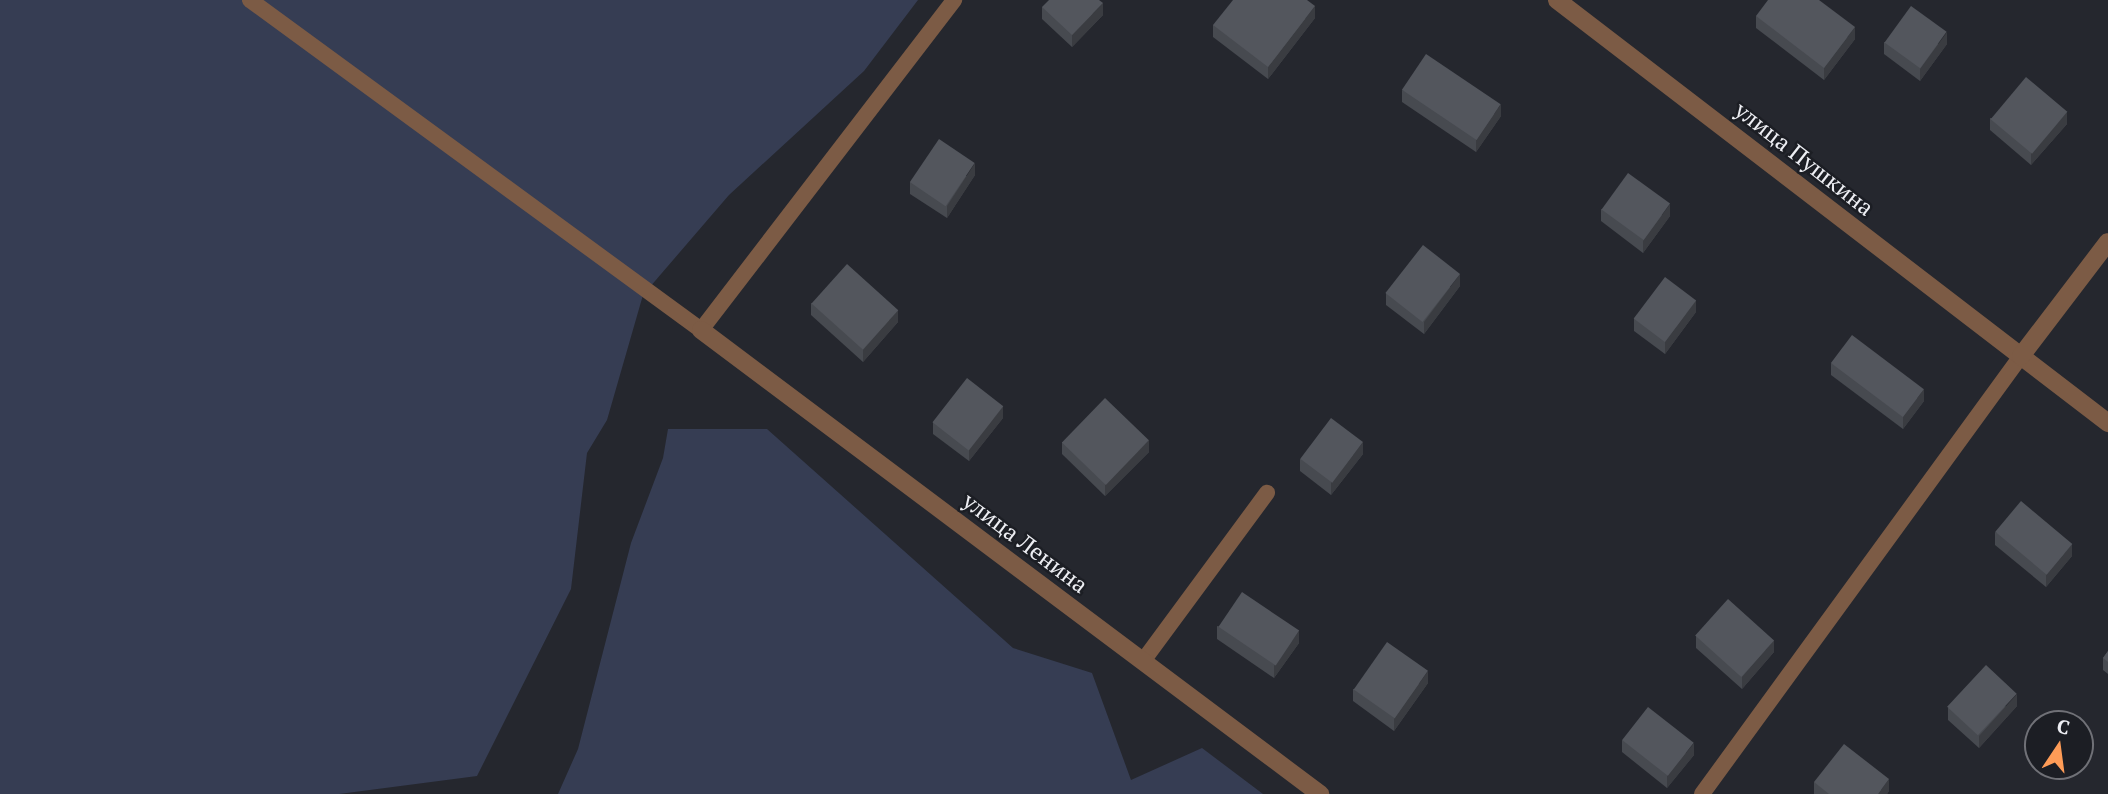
<!DOCTYPE html>
<meta charset="utf-8">
<style>
body{margin:0}
#map{position:relative;width:2108px;height:794px;overflow:hidden;background:#25272e;font-family:"PT Serif",serif}
div>[style]{position:absolute}
[style*='--x']{left:calc(var(--x)*1px);top:calc(var(--y)*1px);width:calc(var(--w)*1px);rotate:calc(var(--a)*1deg)}
.green>*{inset:0;background:#363d53}
.lane>*{height:16px;margin:-8px;padding:0 8px;transform-origin:8px;border-radius:8px;background:#7c5b45}
.street>*{height:18px;margin:-9px;padding:0 9px;transform-origin:9px;border-radius:9px;background:#7c5b45}
.wall>*{inset:0;background:#474a50}
.shaded-wall>*{inset:0;background:#3a3c41}
.building>*{inset:0;background:#53565d;transform-origin:0 0}
span{translate:-50% -50%;white-space:nowrap;text-align:center;line-height:1.15;-webkit-text-stroke:5px #1c1e24;paint-order:stroke}
.street-label{font-size:23px;color:#edeef3}
.north{position:absolute;left:2024px;top:710px;width:70px;height:70px;box-sizing:border-box;background:#1c1e24;border:2px solid #707177;border-radius:50%;rotate:13deg;font-size:19px;font-weight:700;line-height:28px;text-align:center;color:#edeef3}
.north::after{content:'';display:block;margin:auto;width:24px;height:32px;background:#fe9c57;clip-path:polygon(50% 0,100% 100%,50% 72%,0 100%)}
</style>
<div id="map">
<div class="green">
<i style="clip-path:polygon(0 0,918px 0,864px 71px,729px 195px,643px 295px,607px 420px,587px 453px,571px 589px,477px 776px,339px 794px,0 794px)"></i>
<i style="clip-path:polygon(668px 429px,767px 429px,1013px 648px,1092px 673px,1131px 780px,1202px 748px,1263px 794px,558px 794px,578px 749px,631px 543px,663px 458px)"></i>
</div>
<div class="lane">
<i style="--x:250;--y:0;--w:559;--a:36.19"></i>
<i style="--x:701;--y:330;--w:416;--a:-52.5"></i>
<i style="--x:1143;--y:661;--w:209;--a:-53.6"></i>
<i style="--x:1702;--y:794;--w:542;--a:-53.93"></i>
</div>
<div class="street">
<i style="--x:1557;--y:0;--w:695;--a:37.51"></i>
<i style="--x:701;--y:330;--w:774;--a:36.86"></i>
<i style="--x:2021;--y:356;--w:143;--a:-52.7"></i>
</div>
<div class="wall">
<i style="clip-path:polygon(1042px 7px,1103px 15px,1072px 47px,1042px 19px)"></i>
<i style="clip-path:polygon(1756px 16px,1855px 39px,1824px 80px,1756px 28px)"></i>
<i style="clip-path:polygon(1315px 18px,1268px 79px,1213px 37px,1213px 25px)"></i>
<i style="clip-path:polygon(1884px 42px,1947px 44px,1920px 81px,1884px 54px)"></i>
<i style="clip-path:polygon(1402px 90px,1501px 116px,1476px 152px,1402px 102px)"></i>
<i style="clip-path:polygon(1990px 118px,2067px 124px,2031px 165px,1990px 130px)"></i>
<i style="clip-path:polygon(975px 175px,947px 218px,910px 194px,910px 182px)"></i>
<i style="clip-path:polygon(1601px 209px,1670px 216px,1643px 253px,1601px 221px)"></i>
<i style="clip-path:polygon(1460px 286px,1424px 334px,1386px 305px,1386px 293px)"></i>
<i style="clip-path:polygon(811px 303px,898px 322px,863px 362px,811px 315px)"></i>
<i style="clip-path:polygon(1696px 312px,1665px 354px,1634px 331px,1634px 319px)"></i>
<i style="clip-path:polygon(1831px 363px,1924px 401px,1903px 429px,1831px 375px)"></i>
<i style="clip-path:polygon(1003px 418px,969px 461px,933px 434px,933px 422px)"></i>
<i style="clip-path:polygon(1062px 442px,1149px 452px,1105px 496px,1062px 454px)"></i>
<i style="clip-path:polygon(1363px 454px,1331px 495px,1300px 471px,1300px 459px)"></i>
<i style="clip-path:polygon(1995px 532px,2072px 556px,2046px 587px,1995px 545px)"></i>
<i style="clip-path:polygon(1217px 626px,1299px 643px,1274px 678px,1217px 639px)"></i>
<i style="clip-path:polygon(1696px 636px,1774px 652px,1742px 689px,1696px 648px)"></i>
<i style="clip-path:polygon(2108px 651px,2108px 674px,2103px 670px,2103px 658px)"></i>
<i style="clip-path:polygon(1428px 683px,1394px 731px,1353px 701px,1353px 689px)"></i>
<i style="clip-path:polygon(2017px 706px,1979px 748px,1948px 720px,1948px 708px)"></i>
<i style="clip-path:polygon(1622px 740px,1694px 755px,1667px 788px,1622px 752px)"></i>
<i style="clip-path:polygon(1814px 782px,1889px 791px,1887px 794px,1814px 794px)"></i>
</div>
<div class="shaded-wall">
<i style="clip-path:polygon(1103px 3px,1103px 15px,1072px 47px,1072px 35px)"></i>
<i style="clip-path:polygon(1315px 6px,1315px 18px,1268px 79px,1268px 67px)"></i>
<i style="clip-path:polygon(1855px 27px,1855px 39px,1824px 80px,1824px 68px)"></i>
<i style="clip-path:polygon(1947px 32px,1947px 44px,1920px 81px,1920px 69px)"></i>
<i style="clip-path:polygon(1501px 104px,1501px 116px,1476px 152px,1476px 140px)"></i>
<i style="clip-path:polygon(2067px 112px,2067px 124px,2031px 165px,2031px 153px)"></i>
<i style="clip-path:polygon(975px 163px,975px 175px,947px 218px,947px 206px)"></i>
<i style="clip-path:polygon(1670px 204px,1670px 216px,1643px 253px,1643px 241px)"></i>
<i style="clip-path:polygon(1460px 274px,1460px 286px,1424px 334px,1424px 322px)"></i>
<i style="clip-path:polygon(1696px 300px,1696px 312px,1665px 354px,1665px 342px)"></i>
<i style="clip-path:polygon(898px 310px,898px 322px,863px 362px,863px 350px)"></i>
<i style="clip-path:polygon(1924px 389px,1924px 401px,1903px 429px,1903px 417px)"></i>
<i style="clip-path:polygon(1003px 406px,1003px 418px,969px 461px,969px 449px)"></i>
<i style="clip-path:polygon(1149px 440px,1149px 452px,1105px 496px,1105px 484px)"></i>
<i style="clip-path:polygon(1363px 442px,1363px 454px,1331px 495px,1331px 483px)"></i>
<i style="clip-path:polygon(2072px 544px,2072px 556px,2046px 587px,2046px 575px)"></i>
<i style="clip-path:polygon(1299px 631px,1299px 643px,1274px 678px,1274px 666px)"></i>
<i style="clip-path:polygon(1774px 640px,1774px 652px,1742px 689px,1742px 677px)"></i>
<i style="clip-path:polygon(1428px 671px,1428px 683px,1394px 731px,1394px 719px)"></i>
<i style="clip-path:polygon(2017px 694px,2017px 706px,1979px 748px,1979px 736px)"></i>
<i style="clip-path:polygon(1694px 743px,1694px 755px,1667px 788px,1667px 776px)"></i>
<i style="clip-path:polygon(1889px 779px,1889px 791px,1887px 794px,1878px 794px)"></i>
</div>
<div class="building">
<i style="clip-path:polygon(1049px 0,1099px 0,1103px 3px,1072px 35px,1042px 7px)"></i>
<i style="clip-path:polygon(1233px 0,1307px 0,1315px 6px,1268px 67px,1213px 25px)"></i>
<i style="clip-path:polygon(1768px 0,1819px 0,1855px 27px,1824px 68px,1756px 16px)"></i>
<i style="left:1911px;top:6px;width:44px;height:45px;rotate:36deg"></i>
<i style="left:1426px;top:54px;width:90px;height:43px;rotate:34deg"></i>
<i style="left:2026px;top:77px;width:54px;height:55px;rotate:40deg"></i>
<i style="left:939px;top:139px;width:43px;height:52px;rotate:34deg"></i>
<i style="left:1628px;top:173px;width:52px;height:45px;rotate:36deg"></i>
<i style="left:1423px;top:245px;width:47px;height:61px;rotate:38deg"></i>
<i style="left:847px;top:264px;width:69px;height:53px;rotate:42deg"></i>
<i style="left:1665px;top:277px;width:39px;height:52px;rotate:37deg"></i>
<i style="left:1852px;top:335px;width:90px;height:35px;rotate:37deg"></i>
<i style="left:967px;top:378px;width:46px;height:56px;rotate:38deg"></i>
<i style="left:1105px;top:398px;width:61px;height:62px;rotate:44deg"></i>
<i style="left:1331px;top:418px;width:40px;height:51px;rotate:37deg"></i>
<i style="left:2021px;top:501px;width:67px;height:40px;rotate:40deg"></i>
<i style="left:1242px;top:592px;width:69px;height:42px;rotate:34deg"></i>
<i style="left:1728px;top:599px;width:62px;height:49px;rotate:42deg"></i>
<i style="left:1387px;top:642px;width:50px;height:58px;rotate:35deg"></i>
<i style="clip-path:polygon(2108px 651px,2108px 662px,2103px 658px)"></i>
<i style="left:1986px;top:665px;width:42px;height:57px;rotate:43deg"></i>
<i style="left:1648px;top:707px;width:58px;height:42px;rotate:38deg"></i>
<i style="clip-path:polygon(1844px 744px,1889px 779px,1878px 794px,1829px 794px,1814px 782px)"></i>
</div>
<div class="street-label">
<span style="left:1804px;top:159px;rotate:38deg">улица Пушкина</span>
<span style="left:1025px;top:543px;rotate:37deg">улица Ленина</span>
</div>
<div class="north">С</div>
</div>
